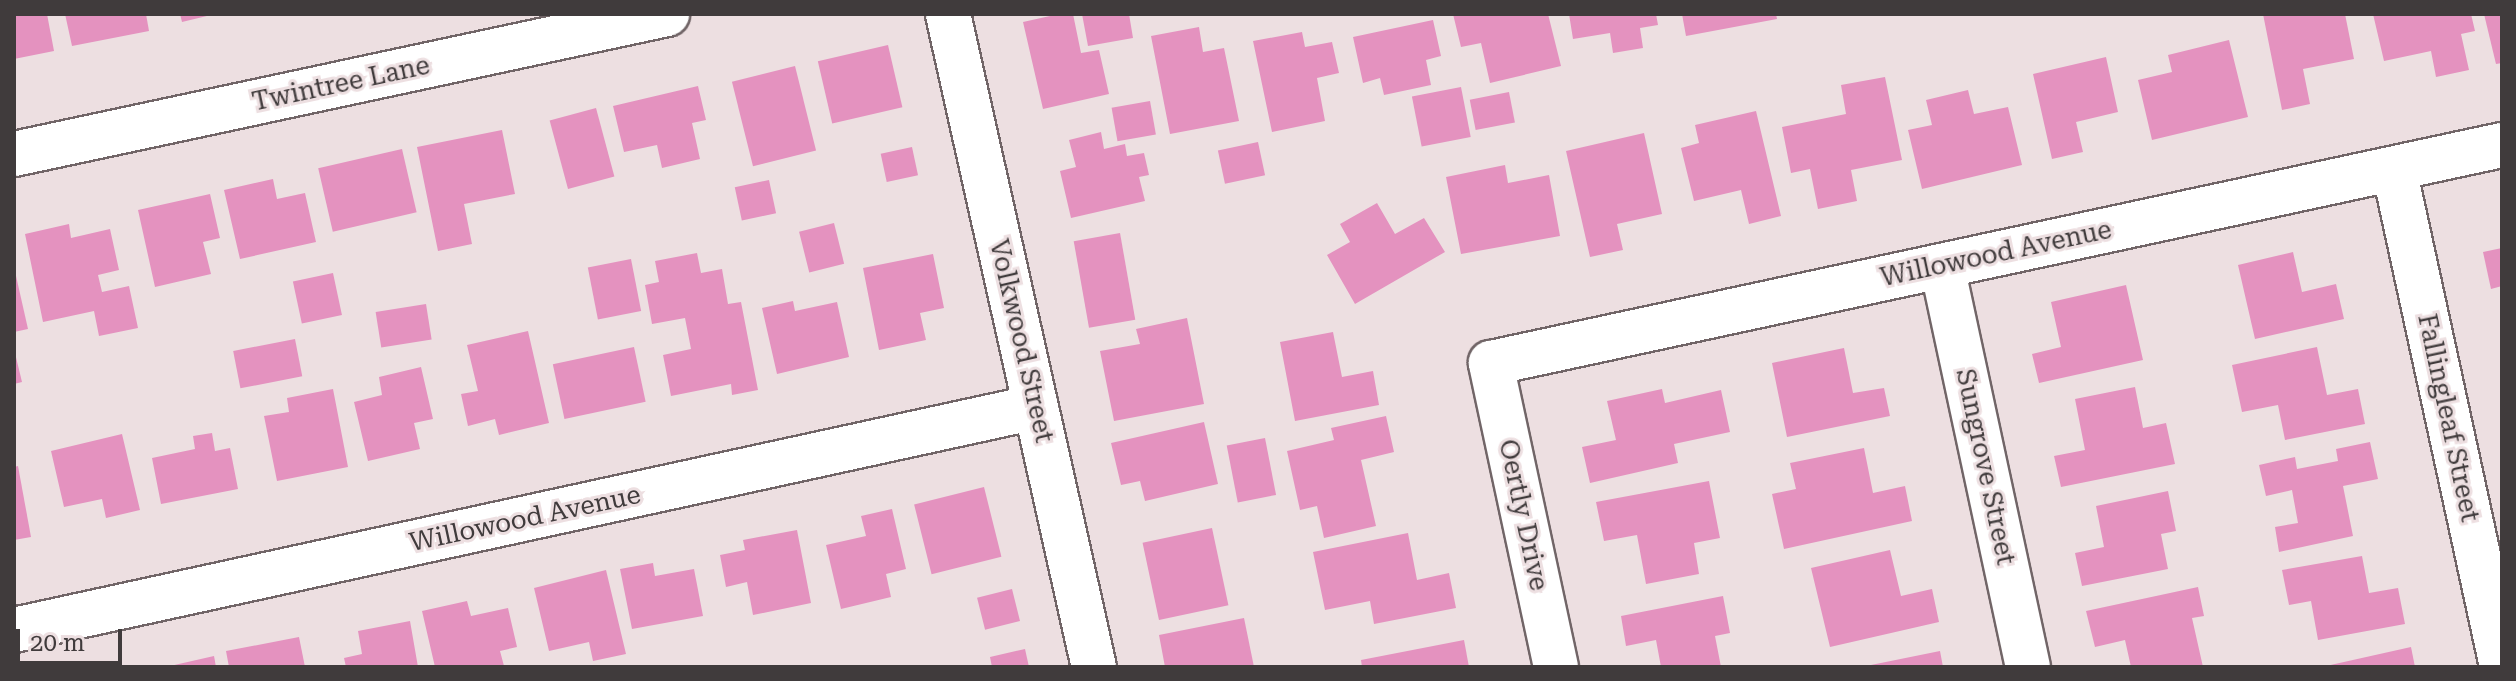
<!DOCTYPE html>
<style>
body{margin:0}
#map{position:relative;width:2516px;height:681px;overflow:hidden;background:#eddfe1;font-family:"Roboto Serif",serif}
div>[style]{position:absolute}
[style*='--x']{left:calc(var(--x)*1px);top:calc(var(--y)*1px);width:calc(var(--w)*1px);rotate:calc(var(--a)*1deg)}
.building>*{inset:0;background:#e492bf;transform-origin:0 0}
.roads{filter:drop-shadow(2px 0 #716567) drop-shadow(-2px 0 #716567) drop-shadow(0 2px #716567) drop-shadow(0 -2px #716567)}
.minor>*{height:44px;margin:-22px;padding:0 22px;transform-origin:22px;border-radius:22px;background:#fff}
span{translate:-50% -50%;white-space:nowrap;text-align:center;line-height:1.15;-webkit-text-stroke:6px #eddfe1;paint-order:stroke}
.street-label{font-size:26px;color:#403b3c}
.frame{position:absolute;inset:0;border:16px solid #403b3c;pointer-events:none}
.scale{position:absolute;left:16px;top:629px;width:106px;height:36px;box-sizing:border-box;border:4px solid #403b3c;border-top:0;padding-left:10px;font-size:24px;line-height:28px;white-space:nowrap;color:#403b3c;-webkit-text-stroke:6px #eddfe1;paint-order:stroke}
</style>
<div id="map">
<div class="building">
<i style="clip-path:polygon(14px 14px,47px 14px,54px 51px,14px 59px)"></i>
<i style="clip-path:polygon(65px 14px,146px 14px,149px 31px,72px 46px)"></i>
<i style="clip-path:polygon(180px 14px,211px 14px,211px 15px,182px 22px)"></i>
<i style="clip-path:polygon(1059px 14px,1073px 14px,1081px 53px,1099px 50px,1109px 94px,1043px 109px,1023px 22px)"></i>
<i style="clip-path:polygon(1082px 14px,1129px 14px,1133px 38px,1088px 46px)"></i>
<i style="clip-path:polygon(1453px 14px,1548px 14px,1561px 66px,1490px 83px,1481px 43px,1461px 47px)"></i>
<i style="clip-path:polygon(1569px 14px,1656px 14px,1658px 25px,1640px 28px,1643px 48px,1613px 53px,1610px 33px,1573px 39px)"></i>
<i style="clip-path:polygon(1682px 14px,1776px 14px,1777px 19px,1686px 36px)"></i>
<i style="clip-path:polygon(2263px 14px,2345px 14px,2354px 59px,2303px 69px,2310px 104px,2282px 110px)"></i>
<i style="clip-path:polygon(2373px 14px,2471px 14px,2475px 31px,2461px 34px,2469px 70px,2436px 77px,2431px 51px,2384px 61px)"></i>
<i style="clip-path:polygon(2484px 14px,2502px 14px,2502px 63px,2496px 64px)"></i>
<i style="clip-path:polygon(1433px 20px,1441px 56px,1426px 60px,1431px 85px,1384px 95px,1380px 78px,1363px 83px,1353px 37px)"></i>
<i style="clip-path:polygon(1199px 27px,1203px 52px,1224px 48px,1239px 121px,1170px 134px,1151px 36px)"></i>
<i style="clip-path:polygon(1302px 32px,1305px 47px,1332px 42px,1339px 73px,1317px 78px,1325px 121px,1272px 132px,1253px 41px)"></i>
<i style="clip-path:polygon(2229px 40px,2248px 117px,2152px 140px,2138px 80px,2172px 72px,2168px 55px)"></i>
<i style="left:888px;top:45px;width:64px;height:72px;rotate:77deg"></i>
<i style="clip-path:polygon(2106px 57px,2118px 112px,2076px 122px,2083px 152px,2052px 159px,2033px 74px)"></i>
<i style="left:795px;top:66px;width:87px;height:65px;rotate:76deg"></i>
<i style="clip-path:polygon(1885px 77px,1902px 160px,1851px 170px,1857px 201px,1818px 209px,1810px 169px,1791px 173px,1782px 127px,1846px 114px,1841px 85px)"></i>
<i style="clip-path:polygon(698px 86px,706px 120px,692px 123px,700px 159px,662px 168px,657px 145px,624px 152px,613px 106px)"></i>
<i style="left:1461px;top:87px;width:51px;height:50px;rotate:79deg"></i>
<i style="clip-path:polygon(1968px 90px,1974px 114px,2008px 107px,2022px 165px,1922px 189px,1908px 130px,1932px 125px,1926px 100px)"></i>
<i style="left:1509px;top:92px;width:31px;height:40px;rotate:79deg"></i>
<i style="left:1150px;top:101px;width:34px;height:39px;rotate:80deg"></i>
<i style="left:596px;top:108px;width:71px;height:48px;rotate:75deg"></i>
<i style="clip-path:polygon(1756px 111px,1781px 216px,1749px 224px,1741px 190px,1694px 201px,1681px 148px,1699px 143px,1695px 125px)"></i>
<i style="clip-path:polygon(502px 130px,515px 194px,464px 204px,472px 244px,438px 251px,417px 147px)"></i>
<i style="clip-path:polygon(1101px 132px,1104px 149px,1125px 144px,1127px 156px,1144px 153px,1149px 175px,1139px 177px,1145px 201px,1071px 218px,1060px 171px,1076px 167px,1069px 140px)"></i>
<i style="clip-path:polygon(1644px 133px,1662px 214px,1617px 224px,1623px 250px,1590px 257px,1566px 151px)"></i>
<i style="left:1258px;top:142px;width:34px;height:41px;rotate:78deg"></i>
<i style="left:912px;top:147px;width:29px;height:32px;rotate:78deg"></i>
<i style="left:402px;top:149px;width:65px;height:86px;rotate:77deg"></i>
<i style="clip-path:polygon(1505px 165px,1508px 183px,1549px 175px,1560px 236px,1461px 254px,1446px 177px)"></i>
<i style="clip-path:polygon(273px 179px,277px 199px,305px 193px,316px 242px,240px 259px,224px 190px)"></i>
<i style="left:769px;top:180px;width:34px;height:35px;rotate:78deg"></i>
<i style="clip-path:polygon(210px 194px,220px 238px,203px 242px,211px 274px,155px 287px,138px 210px)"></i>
<i style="clip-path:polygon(1377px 203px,1395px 234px,1424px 218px,1445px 252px,1355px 304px,1327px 255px,1350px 242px,1340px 224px)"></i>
<i style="left:834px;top:223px;width:42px;height:36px;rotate:76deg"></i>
<i style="clip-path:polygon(69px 224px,71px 238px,110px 229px,119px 270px,98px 275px,102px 292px,129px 286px,138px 328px,99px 336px,94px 311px,43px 322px,25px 234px)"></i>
<i style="left:1120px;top:233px;width:88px;height:47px;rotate:80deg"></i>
<i style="clip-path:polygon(2502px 248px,2502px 286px,2491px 289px,2483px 252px)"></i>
<i style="clip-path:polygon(2293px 252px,2302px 292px,2336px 284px,2344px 319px,2255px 339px,2238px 265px)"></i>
<i style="clip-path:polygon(697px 253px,701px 273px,722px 269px,728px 304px,741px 302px,758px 390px,732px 395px,731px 384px,671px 396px,663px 355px,691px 349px,685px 318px,652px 324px,645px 285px,659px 282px,655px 261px)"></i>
<i style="clip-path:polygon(933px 254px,944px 308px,920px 313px,926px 340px,879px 350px,863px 268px)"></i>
<i style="left:631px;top:259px;width:53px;height:44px;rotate:79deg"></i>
<i style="clip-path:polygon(14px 267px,28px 329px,14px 332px)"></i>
<i style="left:333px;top:273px;width:43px;height:41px;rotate:78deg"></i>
<i style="clip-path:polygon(2126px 285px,2143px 360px,2039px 383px,2032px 354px,2061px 347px,2051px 302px)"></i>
<i style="clip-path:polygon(793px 301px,795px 311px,837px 302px,849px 357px,777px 374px,762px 308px)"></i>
<i style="left:426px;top:304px;width:36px;height:51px;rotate:81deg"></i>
<i style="clip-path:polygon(1187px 318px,1204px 404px,1114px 421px,1100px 351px,1140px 344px,1136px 329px)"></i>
<i style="clip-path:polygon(528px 331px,549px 423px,499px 435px,495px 419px,468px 426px,461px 394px,478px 391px,467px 345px)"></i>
<i style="clip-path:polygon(1333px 332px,1342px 377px,1373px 371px,1379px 405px,1295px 421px,1280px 342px)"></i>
<i style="left:295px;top:339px;width:38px;height:63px;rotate:79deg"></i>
<i style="left:634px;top:347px;width:56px;height:83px;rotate:78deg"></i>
<i style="clip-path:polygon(2317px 347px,2327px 395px,2358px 389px,2365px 424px,2285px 440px,2278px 405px,2242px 412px,2232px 365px)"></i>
<i style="clip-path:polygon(1844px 348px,1853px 393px,1884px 388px,1890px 416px,1787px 437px,1772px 363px)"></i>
<i style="clip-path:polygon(14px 349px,22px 382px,14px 384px)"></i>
<i style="clip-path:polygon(421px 367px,433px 419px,414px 423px,420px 449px,368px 461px,354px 402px,382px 395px,379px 377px)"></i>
<i style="clip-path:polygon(2135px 387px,2143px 428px,2166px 423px,2175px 464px,2061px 487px,2054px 456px,2085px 450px,2075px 399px)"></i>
<i style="clip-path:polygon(333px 389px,348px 467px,277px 481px,264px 416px,289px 412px,287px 398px)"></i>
<i style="clip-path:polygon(1662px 389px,1665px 403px,1721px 390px,1730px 432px,1674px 444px,1678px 463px,1590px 483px,1582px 447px,1616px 440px,1607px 401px)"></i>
<i style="clip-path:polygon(1386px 416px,1394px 452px,1361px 460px,1376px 526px,1324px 538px,1317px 506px,1300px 510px,1287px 451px,1334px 440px,1331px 428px)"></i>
<i style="clip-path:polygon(1204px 422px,1218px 484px,1145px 501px,1140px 481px,1121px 485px,1111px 443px)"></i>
<i style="clip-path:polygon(212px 433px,215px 451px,230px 448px,238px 489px,161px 504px,152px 458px,195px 449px,193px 436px)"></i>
<i style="clip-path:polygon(122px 434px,140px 510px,106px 518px,102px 499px,64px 507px,51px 451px)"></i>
<i style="left:1265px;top:438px;width:58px;height:39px;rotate:79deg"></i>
<i style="clip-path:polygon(2370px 442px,2378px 479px,2343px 486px,2353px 536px,2279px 552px,2275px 527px,2298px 523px,2292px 490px,2266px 496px,2259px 465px,2295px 457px,2297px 469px,2338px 461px,2336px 449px)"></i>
<i style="clip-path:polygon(1864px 448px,1873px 493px,1905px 486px,1912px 521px,1784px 549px,1772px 494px,1796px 489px,1790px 463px)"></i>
<i style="clip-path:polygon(18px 466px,31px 537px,14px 540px,14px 467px)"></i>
<i style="clip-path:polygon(1709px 481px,1720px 538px,1694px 543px,1699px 574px,1646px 584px,1637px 535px,1604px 541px,1596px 502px)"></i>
<i style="left:984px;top:487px;width:72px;height:72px;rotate:76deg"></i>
<i style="clip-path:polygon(2168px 491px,2176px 531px,2161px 534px,2168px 569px,2082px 586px,2075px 553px,2104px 547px,2096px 506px)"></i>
<i style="clip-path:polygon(892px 509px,906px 569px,886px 574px,891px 597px,841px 609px,826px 545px,866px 536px,861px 516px)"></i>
<i style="left:1212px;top:528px;width:79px;height:71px;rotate:78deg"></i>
<i style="clip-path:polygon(797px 530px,811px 603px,753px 615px,747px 582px,726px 587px,720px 555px,745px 550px,743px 540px)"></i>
<i style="clip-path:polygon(1408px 533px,1417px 580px,1449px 573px,1456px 608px,1374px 624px,1370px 601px,1325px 610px,1313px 552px)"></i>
<i style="clip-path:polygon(1890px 550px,1901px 596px,1932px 589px,1939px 622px,1830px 647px,1811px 568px)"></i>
<i style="clip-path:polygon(2362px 556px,2369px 593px,2398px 588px,2405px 624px,2318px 640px,2311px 601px,2289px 605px,2282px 570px)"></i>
<i style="clip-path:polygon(653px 563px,655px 576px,694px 569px,703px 616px,632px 629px,620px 569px)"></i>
<i style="clip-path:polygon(606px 570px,626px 654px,593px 661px,589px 642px,549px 651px,534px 588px)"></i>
<i style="clip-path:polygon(2198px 587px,2204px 616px,2192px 618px,2203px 667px,2131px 667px,2125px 640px,2095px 647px,2086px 611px)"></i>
<i style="left:1012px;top:589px;width:33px;height:36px;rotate:76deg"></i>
<i style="clip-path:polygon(1723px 596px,1730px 633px,1715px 636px,1721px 667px,1661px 667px,1656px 640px,1626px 646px,1621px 616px)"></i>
<i style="clip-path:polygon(467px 601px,471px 616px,508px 608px,517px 647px,500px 651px,504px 666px,435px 667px,422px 611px)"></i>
<i style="clip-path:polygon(1244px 618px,1254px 667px,1165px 667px,1159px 635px)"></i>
<i style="clip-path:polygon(410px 621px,418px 667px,346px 667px,344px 658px,362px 654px,358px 631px)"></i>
<i style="clip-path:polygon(299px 637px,305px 667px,229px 667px,226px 651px)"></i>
<i style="clip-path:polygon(1464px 640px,1469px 667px,1362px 667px,1361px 660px)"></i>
<i style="clip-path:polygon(2411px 647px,2415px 667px,2326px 667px,2326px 666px)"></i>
<i style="clip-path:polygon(1025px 649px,1029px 667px,992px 667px,990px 657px)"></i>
<i style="clip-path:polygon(1940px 651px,1943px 667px,1866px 667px,1866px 666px)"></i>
<i style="clip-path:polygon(214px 656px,216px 667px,170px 667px,170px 666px)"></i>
</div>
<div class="roads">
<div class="minor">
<i style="--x:948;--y:14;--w:669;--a:77.4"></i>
<i style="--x:14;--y:154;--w:668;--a:-12.1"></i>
<i style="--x:2394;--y:169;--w:509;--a:77.74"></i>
<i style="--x:1942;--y:266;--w:410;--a:77.9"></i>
<i style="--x:14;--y:630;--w:1046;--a:-12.31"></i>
<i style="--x:1556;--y:667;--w:311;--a:-102.1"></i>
<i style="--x:1491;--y:363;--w:1034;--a:-12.17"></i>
</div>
</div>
<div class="street-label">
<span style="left:341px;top:84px;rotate:-12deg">Twintree Lane</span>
<span style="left:1996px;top:254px;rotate:-12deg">Willowood Avenue</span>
<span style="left:1021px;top:341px;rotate:77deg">Volkwood Street</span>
<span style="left:2448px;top:418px;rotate:78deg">Fallingleaf Street</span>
<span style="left:1985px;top:467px;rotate:78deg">Sungrove Street</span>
<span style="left:1523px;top:515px;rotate:78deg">Oertly Drive</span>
<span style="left:525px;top:519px;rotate:-12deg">Willowood Avenue</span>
</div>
<div class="frame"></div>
<div class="scale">20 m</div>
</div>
